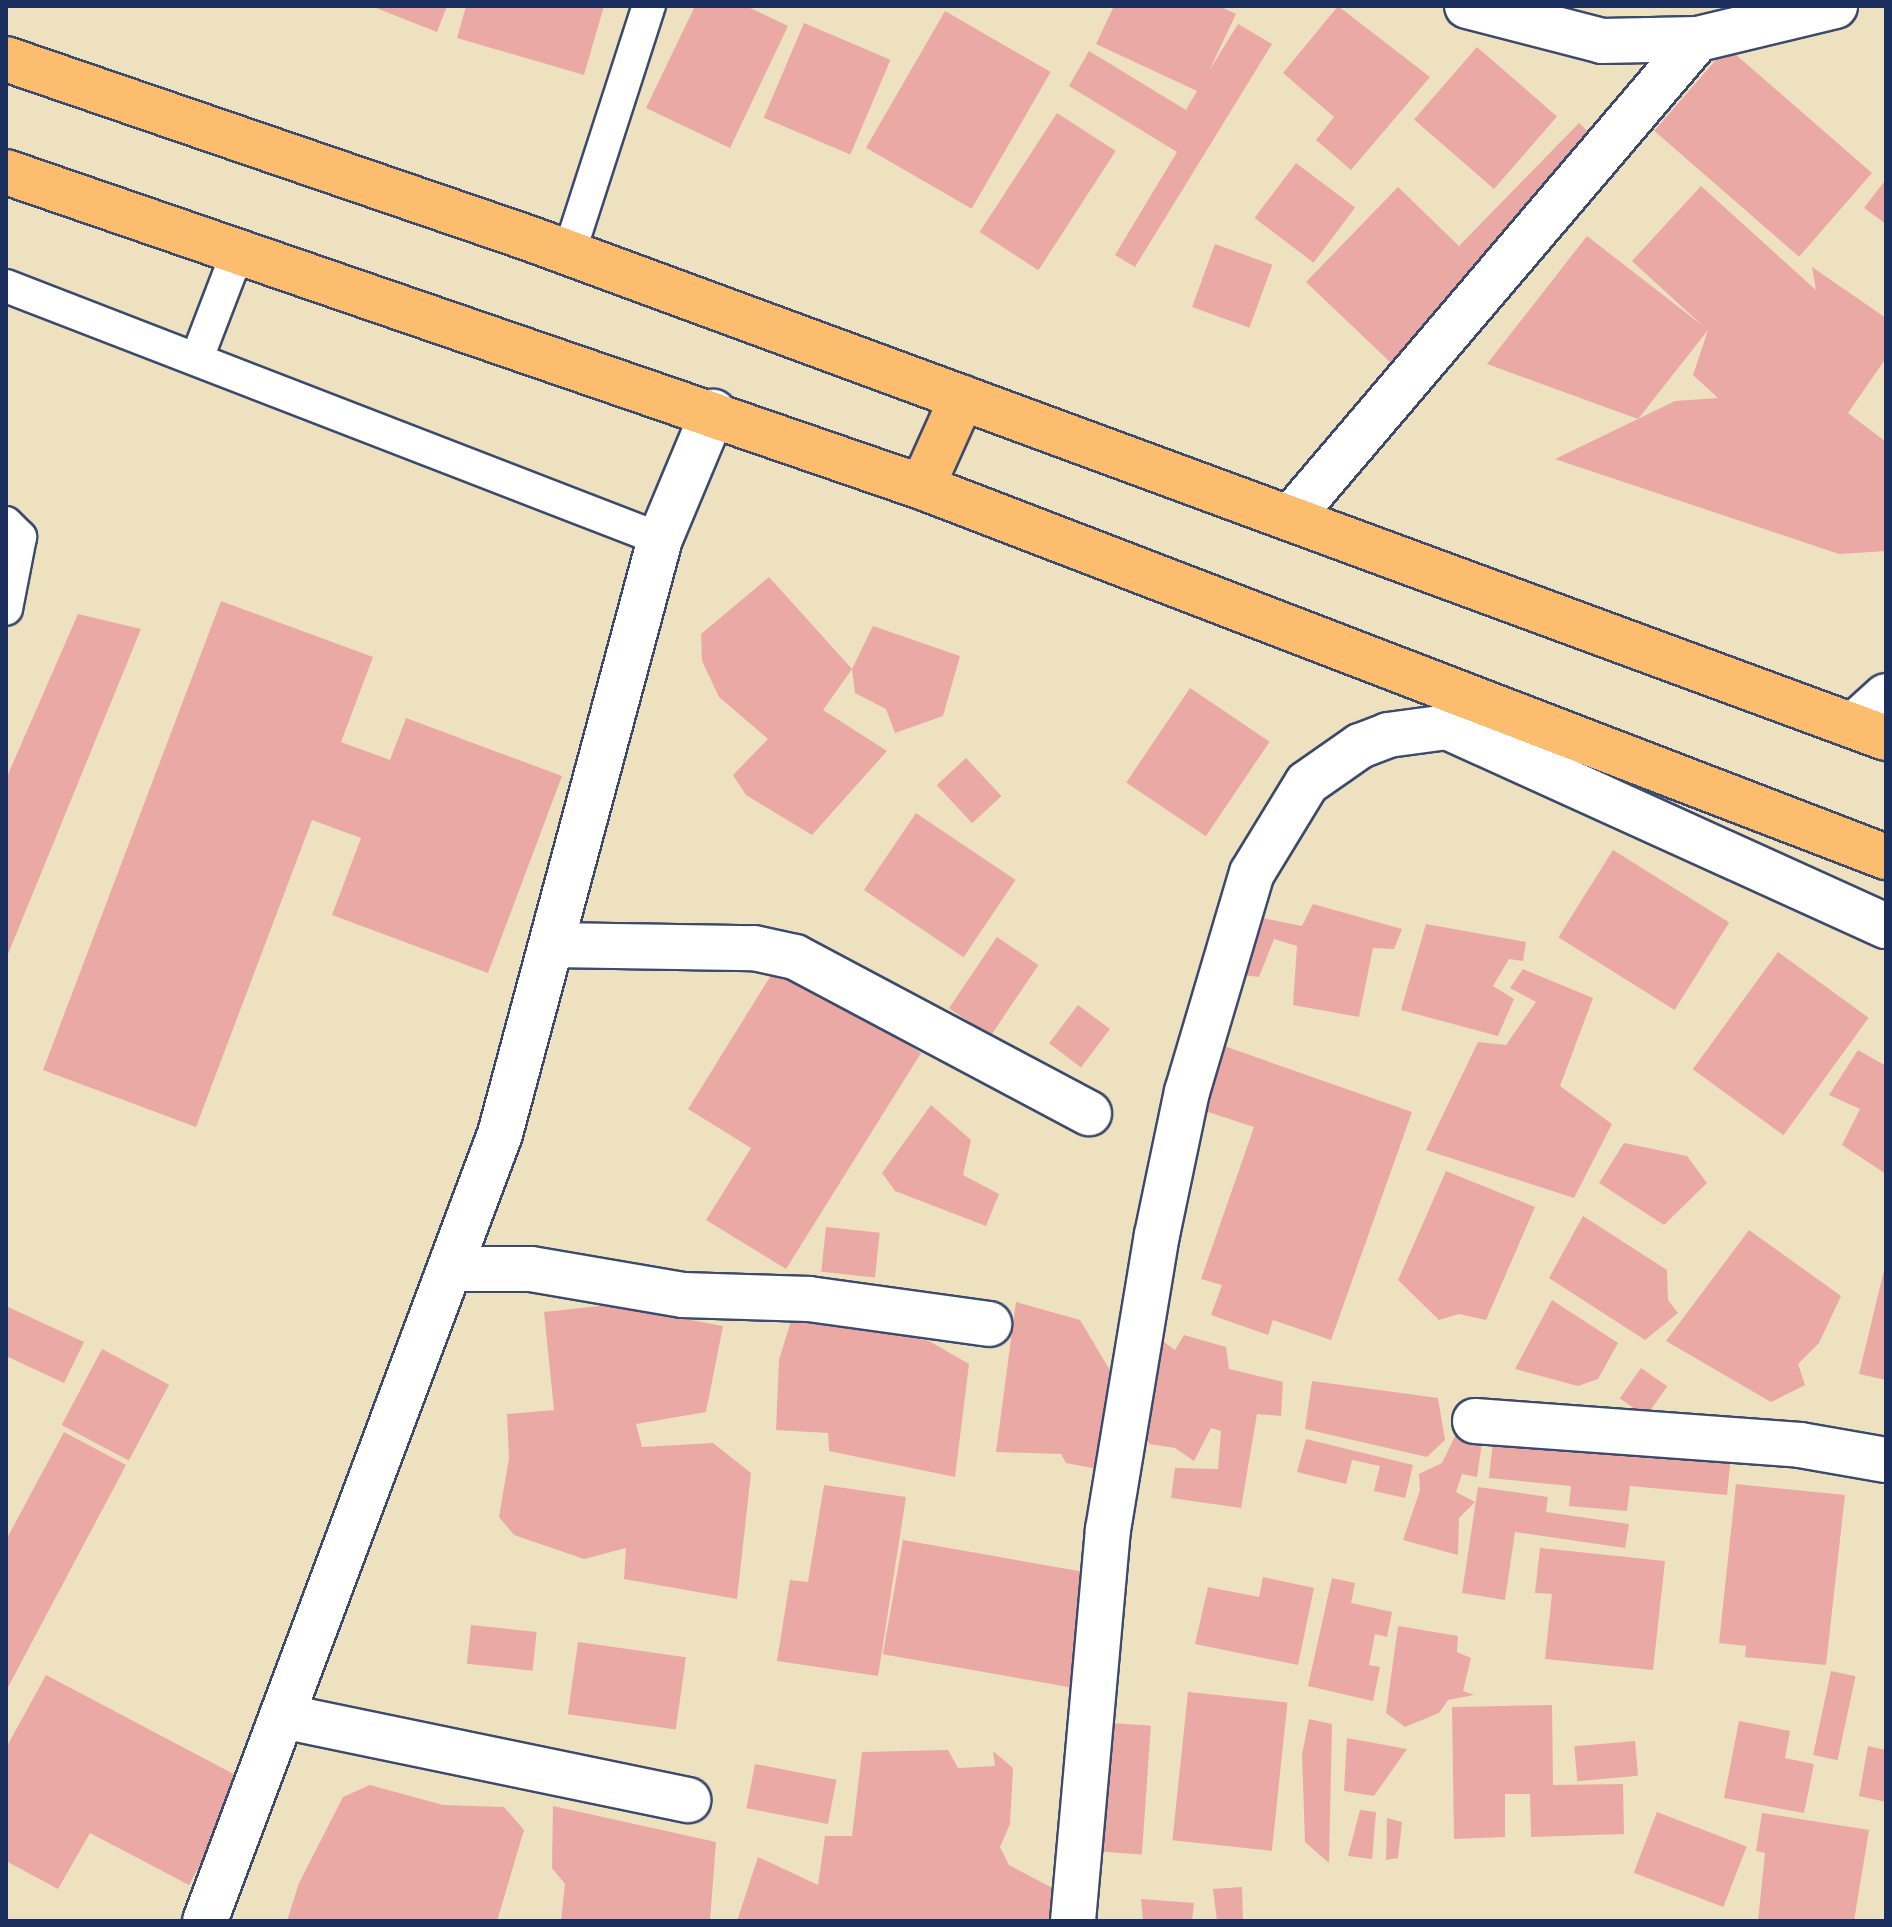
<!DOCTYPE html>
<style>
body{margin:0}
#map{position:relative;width:1892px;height:1927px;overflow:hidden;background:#eee1c0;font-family:"Architects Daughter",sans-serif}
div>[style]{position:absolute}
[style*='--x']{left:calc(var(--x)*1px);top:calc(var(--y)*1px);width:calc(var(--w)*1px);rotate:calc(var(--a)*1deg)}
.building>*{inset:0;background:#eba9a5;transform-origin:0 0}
.roads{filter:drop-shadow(2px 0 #3b4a6d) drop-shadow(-2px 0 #3b4a6d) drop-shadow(0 2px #3b4a6d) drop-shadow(0 -2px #3b4a6d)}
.lane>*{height:32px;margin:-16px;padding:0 16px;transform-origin:16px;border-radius:16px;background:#fff}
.street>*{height:44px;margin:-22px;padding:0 22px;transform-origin:22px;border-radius:22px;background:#fff}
.primary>*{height:44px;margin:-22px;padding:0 22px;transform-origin:22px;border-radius:22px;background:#fcbd6e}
span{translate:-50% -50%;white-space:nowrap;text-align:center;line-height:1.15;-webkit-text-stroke:7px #fcf5e5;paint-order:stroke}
.frame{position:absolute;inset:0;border:8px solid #1b2f5e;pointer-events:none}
</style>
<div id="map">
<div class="building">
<i style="clip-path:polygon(371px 6px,447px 6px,437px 32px)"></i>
<i style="clip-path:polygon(466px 6px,604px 6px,584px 75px,457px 38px)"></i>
<i style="clip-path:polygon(695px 6px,746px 6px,788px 26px,730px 148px,646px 108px)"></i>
<i style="clip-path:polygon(1114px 6px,1219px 6px,1236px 14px,1209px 71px,1238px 24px,1272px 44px,1135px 267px,1115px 255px,1177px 152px,1069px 86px,1089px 51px,1186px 110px,1197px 91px,1096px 44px)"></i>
<i style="clip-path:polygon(1338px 6px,1430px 77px,1351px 170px,1316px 140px,1334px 117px,1283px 73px)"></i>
<i style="left:945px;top:11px;width:122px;height:158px;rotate:30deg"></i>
<i style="left:804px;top:23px;width:94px;height:103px;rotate:23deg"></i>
<i style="left:1477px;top:47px;width:106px;height:96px;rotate:41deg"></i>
<i style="left:1727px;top:47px;width:192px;height:111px;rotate:41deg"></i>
<i style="left:1057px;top:113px;width:70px;height:142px;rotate:33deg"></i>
<i style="clip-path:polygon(1579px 123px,1602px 145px,1391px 363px,1306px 282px,1398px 187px,1459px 246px)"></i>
<i style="left:1296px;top:163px;width:74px;height:69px;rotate:37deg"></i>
<i style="clip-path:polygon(1886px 179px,1886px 224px,1864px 208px)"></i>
<i style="clip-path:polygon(evenodd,1701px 186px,1816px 290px,1812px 267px,1886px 318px,1886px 358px,1848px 413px,1886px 442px,1886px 551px,1839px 554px,1555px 459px,1638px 419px,1487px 364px,1587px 236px,1703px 326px,1632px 261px,1701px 186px,1708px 330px,1693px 375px,1718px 398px,1675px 401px,1638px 419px,1708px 330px)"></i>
<i style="left:1215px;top:244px;width:61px;height:67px;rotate:20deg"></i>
<i style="clip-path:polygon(769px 577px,852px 669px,823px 710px,887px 751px,812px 835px,746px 795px,733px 775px,768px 739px,719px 697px,702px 661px,701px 634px)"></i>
<i style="clip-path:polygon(221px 601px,373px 657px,341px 742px,390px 760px,406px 718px,562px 776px,488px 973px,332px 915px,361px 838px,312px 820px,196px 1127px,43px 1070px)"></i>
<i style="clip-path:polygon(78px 614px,141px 629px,6px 959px,6px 779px)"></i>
<i style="clip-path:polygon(873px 626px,960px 656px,943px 716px,895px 733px,886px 709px,855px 693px,852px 669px)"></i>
<i style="left:1190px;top:688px;width:96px;height:114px;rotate:34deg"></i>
<i style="left:966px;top:758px;width:52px;height:40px;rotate:47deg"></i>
<i style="left:916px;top:813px;width:120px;height:93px;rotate:34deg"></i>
<i style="left:1613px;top:850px;width:137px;height:103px;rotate:32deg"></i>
<i style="clip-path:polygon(1313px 904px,1402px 929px,1394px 949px,1373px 948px,1359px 1017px,1293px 1005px,1297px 946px,1274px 939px,1259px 977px,1243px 975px,1253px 916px,1302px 926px)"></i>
<i style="clip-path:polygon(1426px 924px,1526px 942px,1523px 961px,1509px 959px,1493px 986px,1514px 999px,1498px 1036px,1401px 1010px)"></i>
<i style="left:997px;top:937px;width:50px;height:86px;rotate:34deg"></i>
<i style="left:1778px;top:952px;width:112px;height:145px;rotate:36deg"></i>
<i style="clip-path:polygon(778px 964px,921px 1053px,786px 1269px,706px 1220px,751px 1148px,688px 1109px)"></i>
<i style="clip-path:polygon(1523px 969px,1593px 998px,1560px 1086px,1612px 1124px,1574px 1198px,1426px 1150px,1478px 1042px,1506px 1045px,1536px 1002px,1510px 988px)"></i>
<i style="left:1078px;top:1005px;width:40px;height:48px;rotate:37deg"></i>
<i style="clip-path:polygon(1224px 1046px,1412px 1112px,1331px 1340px,1273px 1320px,1268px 1335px,1211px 1315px,1222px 1285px,1201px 1279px,1254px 1127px,1202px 1110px)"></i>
<i style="clip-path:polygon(1858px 1050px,1886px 1066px,1886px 1174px,1842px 1145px,1860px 1109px,1829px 1095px)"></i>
<i style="clip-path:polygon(931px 1105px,971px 1140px,963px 1175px,999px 1194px,986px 1226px,895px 1191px,882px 1173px)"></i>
<i style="clip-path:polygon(1624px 1143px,1687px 1156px,1707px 1183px,1664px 1225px,1599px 1183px)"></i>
<i style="clip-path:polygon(1446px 1171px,1535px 1207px,1486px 1320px,1459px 1314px,1439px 1320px,1398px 1280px)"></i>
<i style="clip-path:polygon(1583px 1216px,1667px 1270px,1668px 1300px,1678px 1313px,1645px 1340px,1549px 1278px)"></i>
<i style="left:826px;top:1227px;width:54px;height:45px;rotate:6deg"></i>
<i style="clip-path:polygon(1749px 1230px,1841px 1296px,1819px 1343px,1798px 1364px,1805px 1385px,1771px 1402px,1666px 1341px)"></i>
<i style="clip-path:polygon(1885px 1266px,1886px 1266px,1886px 1380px,1859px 1374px)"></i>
<i style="clip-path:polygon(1552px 1300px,1618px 1343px,1598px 1379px,1578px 1386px,1515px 1369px)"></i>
<i style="clip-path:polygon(1016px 1302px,1080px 1320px,1117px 1382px,1108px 1471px,1066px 1463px,1061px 1454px,996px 1452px)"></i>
<i style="clip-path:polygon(609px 1305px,723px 1326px,706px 1412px,636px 1424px,642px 1447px,713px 1443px,751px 1473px,737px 1599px,624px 1579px,626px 1548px,584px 1559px,514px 1535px,499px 1517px,509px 1458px,507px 1414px,554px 1410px,544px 1312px)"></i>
<i style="clip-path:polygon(6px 1306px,84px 1342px,64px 1383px,6px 1356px)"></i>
<i style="clip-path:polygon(794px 1311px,929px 1341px,969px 1364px,955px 1477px,829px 1451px,828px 1433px,776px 1430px,779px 1360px)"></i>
<i style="clip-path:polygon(1154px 1335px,1175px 1350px,1184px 1335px,1226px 1347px,1229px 1369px,1283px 1382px,1281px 1416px,1257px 1414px,1241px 1508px,1171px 1498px,1175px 1468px,1218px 1469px,1221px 1431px,1211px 1428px,1194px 1461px,1175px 1448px,1149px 1444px,1139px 1420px)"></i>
<i style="left:102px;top:1349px;width:76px;height:86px;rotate:28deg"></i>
<i style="left:1641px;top:1368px;width:32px;height:37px;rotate:35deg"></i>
<i style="clip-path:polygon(1312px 1381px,1438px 1398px,1445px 1440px,1427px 1457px,1305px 1429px)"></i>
<i style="clip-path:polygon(1484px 1429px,1477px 1477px,1462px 1474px,1456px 1492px,1475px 1502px,1459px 1518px,1458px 1555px,1403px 1540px,1420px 1490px,1419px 1474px,1442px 1463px,1458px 1430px)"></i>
<i style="clip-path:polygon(64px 1432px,126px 1465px,6px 1691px,6px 1540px)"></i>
<i style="clip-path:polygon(1494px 1433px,1731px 1456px,1727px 1495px,1630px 1486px,1627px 1511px,1569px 1506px,1571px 1486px,1489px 1478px)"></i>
<i style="clip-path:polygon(1306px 1439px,1413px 1465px,1405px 1498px,1374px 1491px,1380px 1466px,1352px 1460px,1346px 1484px,1297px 1472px)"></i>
<i style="clip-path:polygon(1736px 1484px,1845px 1495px,1826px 1665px,1745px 1657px,1746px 1646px,1719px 1643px)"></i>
<i style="clip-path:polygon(824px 1485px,906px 1497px,878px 1676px,777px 1661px,790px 1580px,808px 1582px)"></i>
<i style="clip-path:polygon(1478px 1487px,1548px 1497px,1546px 1512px,1629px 1524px,1625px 1548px,1515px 1532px,1505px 1600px,1462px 1593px)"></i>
<i style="left:903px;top:1540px;width:200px;height:116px;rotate:10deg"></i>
<i style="clip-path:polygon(1540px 1548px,1665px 1561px,1653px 1670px,1545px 1659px,1552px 1594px,1535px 1593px)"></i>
<i style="clip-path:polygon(1263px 1577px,1314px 1588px,1298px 1665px,1195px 1644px,1208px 1587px,1259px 1597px)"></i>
<i style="clip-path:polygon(1332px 1578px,1355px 1583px,1351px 1603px,1392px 1612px,1387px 1637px,1375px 1634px,1369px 1665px,1380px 1667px,1373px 1701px,1308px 1686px)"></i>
<i style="left:471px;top:1625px;width:66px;height:39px;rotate:6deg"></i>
<i style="clip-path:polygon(1398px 1626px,1458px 1636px,1457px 1652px,1471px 1658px,1463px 1691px,1474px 1695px,1448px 1700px,1439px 1713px,1405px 1727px,1386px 1713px)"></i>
<i style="left:578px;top:1642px;width:109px;height:73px;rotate:8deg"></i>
<i style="left:1831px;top:1671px;width:25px;height:86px;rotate:12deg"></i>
<i style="clip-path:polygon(46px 1675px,245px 1780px,189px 1885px,90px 1833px,58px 1889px,6px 1861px,6px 1748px)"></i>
<i style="left:1188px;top:1692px;width:100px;height:149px;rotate:6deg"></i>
<i style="clip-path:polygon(1552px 1705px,1553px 1785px,1623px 1784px,1624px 1834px,1531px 1837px,1530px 1794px,1505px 1794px,1505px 1837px,1454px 1839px,1452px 1707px)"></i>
<i style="clip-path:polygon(1309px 1719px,1332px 1724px,1329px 1863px,1305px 1842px,1302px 1755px)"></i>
<i style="clip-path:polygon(1739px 1721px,1790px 1731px,1785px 1758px,1814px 1764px,1804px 1813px,1724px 1798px)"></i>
<i style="left:1098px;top:1722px;width:53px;height:129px;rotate:4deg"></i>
<i style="clip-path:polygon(1347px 1738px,1407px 1749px,1374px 1796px,1344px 1791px)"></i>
<i style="left:1635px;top:1741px;width:35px;height:61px;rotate:85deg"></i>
<i style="clip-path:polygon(1868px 1746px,1886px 1750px,1886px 1802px,1859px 1796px)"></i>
<i style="clip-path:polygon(948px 1750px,958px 1768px,995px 1766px,993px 1751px,1013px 1768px,1010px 1824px,1000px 1847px,1009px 1865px,1064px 1894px,1060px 1921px,737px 1921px,758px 1857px,818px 1885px,825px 1836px,852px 1836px,862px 1752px)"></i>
<i style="left:755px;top:1764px;width:83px;height:45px;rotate:11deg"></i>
<i style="clip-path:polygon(370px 1785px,443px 1805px,504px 1807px,524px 1830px,497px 1921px,287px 1921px,299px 1883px,343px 1797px)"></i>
<i style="clip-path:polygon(553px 1806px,716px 1842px,710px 1921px,561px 1921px,565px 1884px,552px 1868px)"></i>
<i style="clip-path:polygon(1360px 1810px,1376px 1812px,1372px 1859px,1348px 1856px)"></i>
<i style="left:1657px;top:1812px;width:96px;height:65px;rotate:21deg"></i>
<i style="clip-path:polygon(1762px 1813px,1869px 1830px,1854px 1921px,1758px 1921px,1765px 1853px,1756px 1851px)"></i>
<i style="clip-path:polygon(1387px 1818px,1402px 1822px,1398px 1858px,1386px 1860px)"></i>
<i style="clip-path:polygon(1242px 1887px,1243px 1921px,1217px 1921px,1213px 1889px)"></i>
<i style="clip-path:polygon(1141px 1899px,1194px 1903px,1192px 1921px,1143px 1921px)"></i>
</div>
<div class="roads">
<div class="lane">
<i style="--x:569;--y:253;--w:260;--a:-72.1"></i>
<i style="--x:6;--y:286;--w:701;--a:21.15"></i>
<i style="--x:197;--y:358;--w:115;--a:-69"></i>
<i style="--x:6;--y:523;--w:20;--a:45"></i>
<i style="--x:20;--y:537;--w:73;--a:101"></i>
</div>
<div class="street">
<i style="--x:1467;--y:6;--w:139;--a:14.5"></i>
<i style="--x:1602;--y:41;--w:96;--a:-1.2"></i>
<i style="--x:1698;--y:39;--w:141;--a:-13.5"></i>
<i style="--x:1292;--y:516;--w:626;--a:-49.6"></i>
<i style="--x:1854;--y:725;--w:43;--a:-42.2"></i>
<i style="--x:553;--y:945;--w:201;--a:0.9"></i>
<i style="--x:754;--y:948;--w:42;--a:12.4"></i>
<i style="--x:795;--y:957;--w:333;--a:28"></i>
<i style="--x:450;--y:1269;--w:81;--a:0"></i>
<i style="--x:531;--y:1269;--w:154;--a:9.7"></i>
<i style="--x:683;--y:1295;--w:126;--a:1.8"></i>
<i style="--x:809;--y:1299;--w:182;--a:7.9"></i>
<i style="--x:1475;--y:1421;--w:326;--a:4.2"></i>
<i style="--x:1800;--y:1445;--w:87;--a:9.9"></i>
<i style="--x:282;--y:1716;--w:415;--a:11.7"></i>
<i style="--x:205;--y:1921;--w:840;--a:-69.45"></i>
<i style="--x:500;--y:1134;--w:616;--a:-74.95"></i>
<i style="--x:660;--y:539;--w:138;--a:-67.3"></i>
<i style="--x:1073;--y:1921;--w:393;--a:-84.9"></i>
<i style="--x:1108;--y:1530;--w:299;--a:-80.6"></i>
<i style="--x:1157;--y:1235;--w:146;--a:-78.2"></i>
<i style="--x:1187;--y:1092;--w:228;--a:-73.5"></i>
<i style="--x:1252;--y:873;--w:105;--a:-58.6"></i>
<i style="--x:1307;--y:783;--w:65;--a:-34.9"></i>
<i style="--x:1360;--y:746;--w:30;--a:-21"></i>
<i style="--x:1388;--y:735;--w:60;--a:-7.7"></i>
<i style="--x:1447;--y:727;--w:482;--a:24.4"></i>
</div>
<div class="primary">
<i style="--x:6;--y:59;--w:555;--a:18.92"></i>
<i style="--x:531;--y:239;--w:1444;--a:20.22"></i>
<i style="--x:6;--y:172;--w:969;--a:18.98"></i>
<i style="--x:922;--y:487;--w:1033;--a:21"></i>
<i style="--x:922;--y:487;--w:98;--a:-65.8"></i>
</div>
</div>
<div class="frame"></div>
</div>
